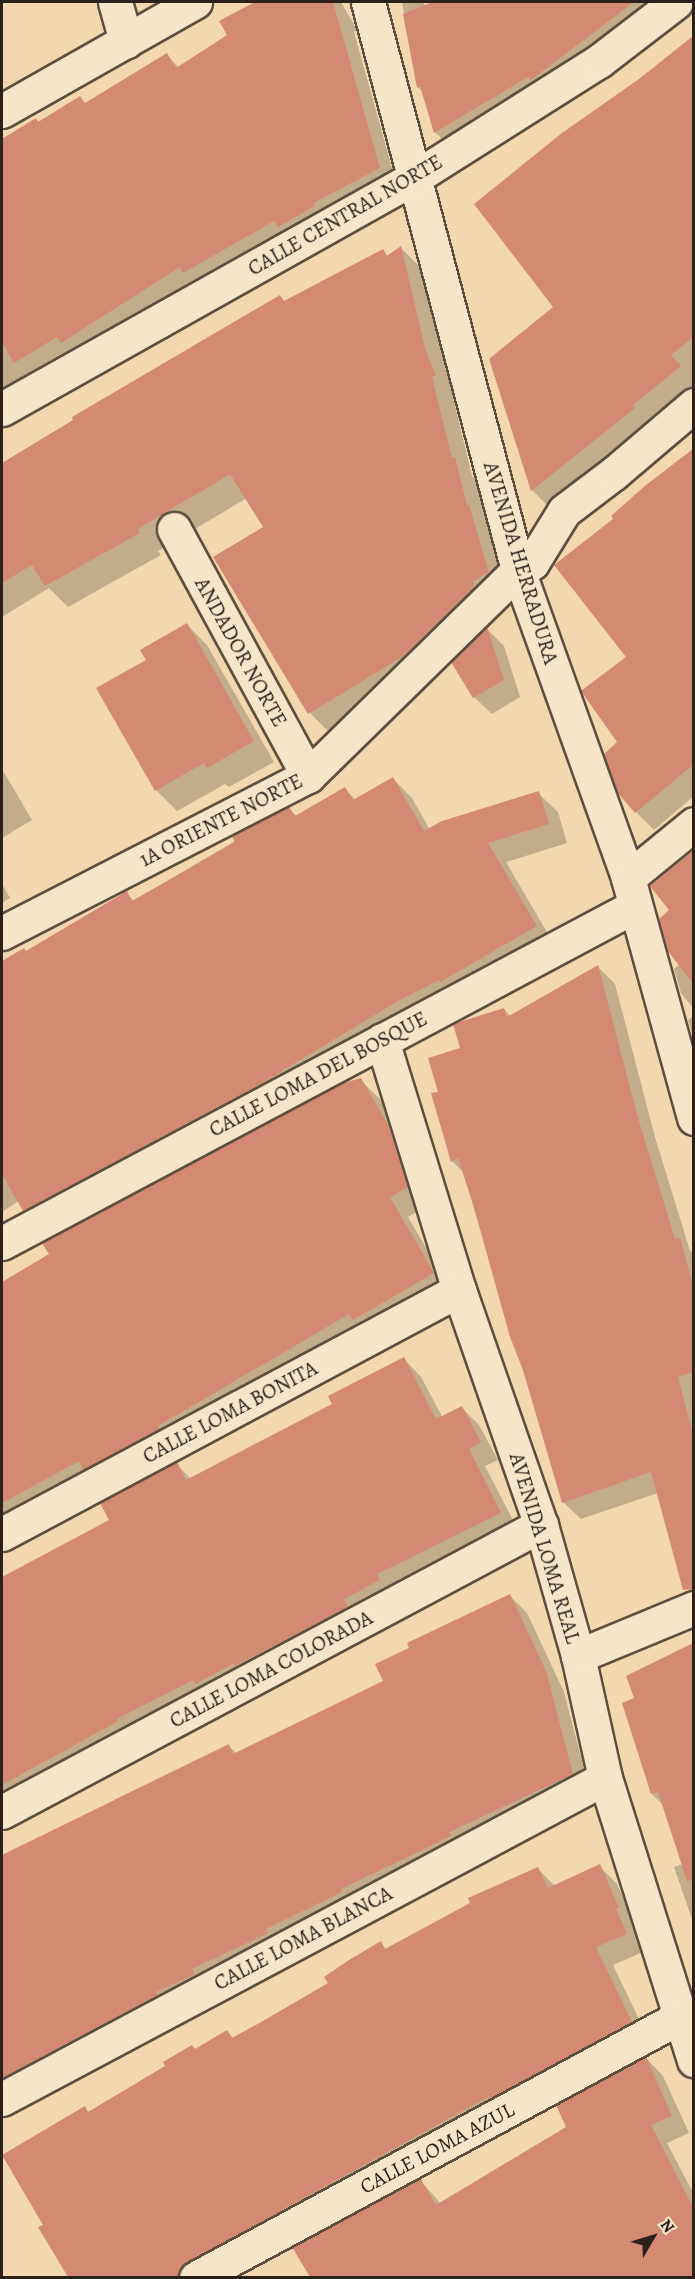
<!DOCTYPE html>
<style>
body{margin:0}
#map{position:relative;width:695px;height:2279px;overflow:hidden;background:#f3d7ae;font-family:Alegreya,serif}
div>[style]{position:absolute}
[style*='--x']{left:calc(var(--x)*1px);top:calc(var(--y)*1px);width:calc(var(--w)*1px);rotate:calc(var(--a)*1deg)}
.shadow>*{inset:0;background:#0003}
.building>*{inset:0;background:#d48a72}
.roads{filter:drop-shadow(2px 0 #5e4e3f) drop-shadow(-2px 0 #5e4e3f) drop-shadow(0 2px #5e4e3f) drop-shadow(0 -2px #5e4e3f)}
.minor>*{height:33px;margin:-16.5px;padding:0 16.5px;transform-origin:16.5px;border-radius:16.5px;background:#f7e5ca}
.tertiary>*{height:33px;margin:-16.5px;padding:0 16.5px;transform-origin:16.5px;border-radius:16.5px;background:#f7e5ca}
span{translate:-50% -50%;white-space:nowrap;text-align:center;line-height:1.15;-webkit-text-stroke:6px #f7e5ca;paint-order:stroke}
.street-label{font-size:21px;color:#2c201a}
.frame{position:absolute;inset:0;border:3px solid #2c201a;pointer-events:none}
.north{position:absolute;left:623px;top:2207px;width:60px;height:60px;-webkit-text-stroke:4px #f7e5ca;paint-order:stroke;rotate:52deg;font-size:16px;font-weight:700;line-height:24px;text-align:center;color:#2c201a}
.north::after{content:'';display:block;margin:auto;width:21px;height:27px;background:#2c201a;clip-path:polygon(50% 0,100% 100%,50% 72%,0 100%)}
</style>
<div id="map">
<div class="shadow">
<i style="clip-path:polygon(258px 2px,341px 2px,357px 30px,354px 32px,397px 186px,2px 401px,2px 139px,35px 120px,39px 123px,80px 98px,86px 104px,167px 55px,179px 68px,229px 36px,222px 21px)"></i>
<i style="clip-path:polygon(402px 2px,423px 2px,435px 22px,461px 2px,679px 2px,452px 149px,435px 132px,423px 92px,418px 87px)"></i>
<i style="clip-path:polygon(694px 38px,694px 388px,550px 508px,532px 490px,491px 360px,555px 308px,640px 80px)"></i>
<i style="clip-path:polygon(401px 248px,422px 269px,447px 375px,456px 397px,453px 398px,472px 476px,476px 480px,487px 525px,509px 594px,331px 734px,310px 713px,265px 528px,247px 498px,158px 551px,161px 555px,68px 607px,49px 588px,2px 617px,2px 465px,285px 302px,388px 257px)"></i>
<i style="clip-path:polygon(693px 452px,694px 796px,654px 830px,636px 812px,620px 743px,628px 657px,616px 520px)"></i>
<i style="clip-path:polygon(187px 625px,207px 645px,274px 762px,229px 787px,225px 784px,177px 811px,156px 790px,148px 660px)"></i>
<i style="clip-path:polygon(487px 629px,504px 646px,520px 697px,492px 714px,474px 697px)"></i>
<i style="clip-path:polygon(2px 769px,32px 820px,2px 838px)"></i>
<i style="clip-path:polygon(393px 779px,412px 798px,430px 830px,538px 793px,558px 812px,567px 843px,506px 862px,555px 946px,43px 1229px,19px 1201px,2px 1212px,2px 963px,24px 950px,26px 952px,126px 893px,134px 901px,289px 809px,297px 817px,344px 789px,356px 800px)"></i>
<i style="clip-path:polygon(694px 853px,694px 1009px,681px 993px,674px 969px,680px 964px,671px 911px,652px 886px)"></i>
<i style="clip-path:polygon(2px 884px,10px 898px,2px 903px)"></i>
<i style="clip-path:polygon(598px 967px,615px 984px,655px 1137px,690px 1251px,694px 1254px,693px 1573px,658px 1493px,581px 1519px,563px 1502px,463px 1172px,452px 1161px,440px 1093px,462px 1049px,504px 1009px,511px 1017px)"></i>
<i style="clip-path:polygon(694px 1016px,694px 1040px,688px 1020px)"></i>
<i style="clip-path:polygon(360px 1080px,380px 1099px,407px 1145px,426px 1206px,408px 1217px,452px 1292px,2px 1533px,2px 1283px)"></i>
<i style="clip-path:polygon(404px 1359px,421px 1377px,443px 1418px,462px 1408px,479px 1425px,498px 1460px,485px 1466px,518px 1530px,2px 1811px,2px 1578px,111px 1520px,176px 1464px,191px 1479px,334px 1405px)"></i>
<i style="clip-path:polygon(510px 1596px,527px 1613px,564px 1692px,590px 1792px,2px 2105px,2px 1859px,115px 1802px,114px 1800px,228px 1745px,237px 1754px,385px 1682px)"></i>
<i style="clip-path:polygon(694px 1644px,694px 1925px,674px 1867px,683px 1864px,664px 1806px,652px 1794px,636px 1699px,628px 1677px)"></i>
<i style="clip-path:polygon(599px 1866px,617px 1884px,636px 1926px,633px 1927px,643px 1952px,613px 1965px,649px 2040px,204px 2278px,70px 2278px,40px 2228px,45px 2225px,84px 2108px,89px 2113px,227px 2032px,234px 2039px,330px 1984px,380px 1943px,387px 1950px,538px 1869px,555px 1886px)"></i>
<i style="clip-path:polygon(646px 2058px,663px 2076px,689px 2133px,667px 2143px,691px 2189px,694px 2188px,694px 2278px,312px 2278px,294px 2248px,420px 2180px,441px 2204px,568px 2128px)"></i>
</div>
<div class="building">
<i style="clip-path:polygon(255px 2px,333px 2px,380px 168px,313px 203px,315px 206px,278px 227px,274px 221px,183px 273px,180px 267px,61px 343px,57px 337px,14px 363px,2px 342px,2px 139px,36px 118px,38px 122px,80px 96px,85px 103px,167px 53px,176px 68px,227px 35px,219px 21px)"></i>
<i style="clip-path:polygon(432px 2px,634px 2px,531px 80px,528px 77px,434px 133px,420px 86px,417px 88px,403px 14px)"></i>
<i style="clip-path:polygon(693px 36px,693px 337px,671px 355px,681px 366px,633px 405px,635px 408px,531px 491px,489px 359px,553px 307px,474px 204px,562px 133px,639px 79px)"></i>
<i style="clip-path:polygon(401px 246px,426px 352px,436px 375px,432px 377px,452px 458px,455px 457px,467px 505px,469px 505px,489px 572px,473px 581px,474px 587px,402px 657px,308px 714px,213px 557px,263px 527px,230px 474px,138px 529px,140px 533px,45px 586px,32px 565px,2px 583px,2px 463px,73px 420px,72px 417px,280px 295px,284px 301px,383px 249px,387px 256px)"></i>
<i style="clip-path:polygon(693px 449px,693px 765px,635px 813px,617px 792px,604px 754px,617px 742px,581px 691px,626px 657px,554px 565px,613px 519px,611px 516px,646px 485px)"></i>
<i style="clip-path:polygon(187px 623px,254px 741px,207px 768px,204px 763px,155px 791px,96px 688px,146px 660px,140px 650px)"></i>
<i style="clip-path:polygon(487px 627px,504px 680px,473px 698px,451px 662px)"></i>
<i style="clip-path:polygon(393px 777px,424px 831px,442px 821px,539px 791px,549px 824px,488px 843px,537px 926px,440px 982px,439px 980px,398px 1001px,262px 1083px,23px 1211px,2px 1174px,2px 961px,24px 948px,26px 951px,127px 891px,132px 901px,235px 842px,232px 836px,289px 807px,295px 816px,345px 787px,353px 800px)"></i>
<i style="clip-path:polygon(693px 851px,693px 983px,667px 950px,659px 919px,669px 910px,650px 886px)"></i>
<i style="clip-path:polygon(598px 965px,638px 1118px,675px 1239px,680px 1238px,693px 1285px,693px 1372px,678px 1377px,693px 1434px,693px 1589px,683px 1590px,651px 1472px,562px 1503px,523px 1370px,510px 1337px,473px 1204px,458px 1158px,451px 1162px,431px 1093px,438px 1092px,428px 1058px,460px 1048px,453px 1024px,504px 1008px,507px 1017px)"></i>
<i style="clip-path:polygon(361px 1078px,388px 1125px,408px 1187px,390px 1197px,434px 1273px,353px 1320px,349px 1314px,158px 1426px,159px 1429px,83px 1470px,79px 1461px,2px 1503px,2px 1282px,49px 1254px,42px 1243px,340px 1084px)"></i>
<i style="clip-path:polygon(404px 1357px,436px 1419px,462px 1406px,481px 1442px,469px 1449px,501px 1513px,377px 1574px,380px 1580px,344px 1599px,348px 1607px,234px 1666px,233px 1664px,195px 1684px,193px 1680px,117px 1719px,118px 1721px,2px 1785px,2px 1577px,109px 1520px,100px 1503px,177px 1462px,186px 1480px,332px 1404px,328px 1396px)"></i>
<i style="clip-path:polygon(510px 1594px,546px 1671px,573px 1774px,450px 1832px,451px 1836px,341px 1889px,342px 1892px,266px 1929px,268px 1933px,192px 1969px,195px 1974px,156px 1992px,157px 1995px,2px 2078px,2px 1855px,229px 1744px,233px 1754px,383px 1681px,375px 1664px,409px 1648px,407px 1643px)"></i>
<i style="clip-path:polygon(693px 1643px,693px 1880px,687px 1881px,658px 1792px,651px 1794px,622px 1703px,634px 1698px,626px 1676px)"></i>
<i style="clip-path:polygon(600px 1864px,619px 1908px,616px 1909px,627px 1934px,596px 1947px,632px 2022px,489px 2099px,488px 2097px,187px 2262px,180px 2268px,177px 2277px,68px 2277px,38px 2227px,43px 2225px,2px 2155px,85px 2106px,88px 2112px,165px 2066px,163px 2062px,192px 2045px,195px 2049px,227px 2030px,232px 2038px,263px 2021px,328px 1983px,324px 1977px,349px 1960px,381px 1941px,385px 1949px,470px 1903px,468px 1898px,538px 1867px,548px 1888px)"></i>
<i style="clip-path:polygon(646px 2057px,672px 2116px,651px 2125px,693px 2207px,693px 2277px,310px 2277px,292px 2247px,420px 2178px,436px 2205px,566px 2127px,556px 2105px)"></i>
</div>
<div class="roads">
<div class="minor">
<i style="--x:115;--y:2;--w:41;--a:74.2"></i>
<i style="--x:368;--y:2;--w:587;--a:75.21"></i>
<i style="--x:518;--y:570;--w:327;--a:70.3"></i>
<i style="--x:628;--y:878;--w:249;--a:74.6"></i>
<i style="--x:2;--y:111;--w:222;--a:-29.5"></i>
<i style="--x:174;--y:529;--w:281;--a:61.5"></i>
<i style="--x:628;--y:878;--w:85;--a:-39.3"></i>
<i style="--x:2;--y:933;--w:344;--a:-27.2"></i>
<i style="--x:308;--y:776;--w:294;--a:-44.4"></i>
<i style="--x:518;--y:570;--w:16;--a:-27"></i>
<i style="--x:532;--y:563;--w:61;--a:-58.4"></i>
<i style="--x:564;--y:511;--w:63;--a:-37.2"></i>
<i style="--x:614;--y:473;--w:105;--a:-40.4"></i>
<i style="--x:382;--y:1040;--w:262;--a:72.9"></i>
<i style="--x:459;--y:1290;--w:249;--a:70.8"></i>
<i style="--x:541;--y:1525;--w:136;--a:74.2"></i>
<i style="--x:578;--y:1656;--w:125;--a:77.5"></i>
<i style="--x:605;--y:1778;--w:296;--a:72.5"></i>
<i style="--x:2;--y:1243;--w:717;--a:-28.03"></i>
<i style="--x:2;--y:1534;--w:518;--a:-28.1"></i>
<i style="--x:578;--y:1656;--w:126;--a:-22.5"></i>
<i style="--x:2;--y:1812;--w:611;--a:-28.03"></i>
<i style="--x:2;--y:2099;--w:683;--a:-28.03"></i>
<i style="--x:196;--y:2278;--w:548;--a:-28.34"></i>
</div>
<div class="tertiary">
<i style="--x:2;--y:409;--w:472;--a:-29.3"></i>
<i style="--x:414;--y:178;--w:219;--a:-32.3"></i>
<i style="--x:599;--y:61;--w:97;--a:-37.5"></i>
</div>
</div>
<div class="street-label">
<span style="left:345px;top:215px;rotate:-30deg">CALLE CENTRAL NORTE</span>
<span style="left:521px;top:563px;rotate:73deg">AVENIDA HERRADURA</span>
<span style="left:241px;top:652px;rotate:61deg">ANDADOR NORTE</span>
<span style="left:221px;top:820px;rotate:-27deg">1A ORIENTE NORTE</span>
<span style="left:318px;top:1074px;rotate:-28deg">CALLE LOMA DEL BOSQUE</span>
<span style="left:230px;top:1412px;rotate:-28deg">CALLE LOMA BONITA</span>
<span style="left:545px;top:1548px;rotate:73deg">AVENIDA LOMA REAL</span>
<span style="left:271px;top:1669px;rotate:-28deg">CALLE LOMA COLORADA</span>
<span style="left:303px;top:1938px;rotate:-28deg">CALLE LOMA BLANCA</span>
<span style="left:437px;top:2148px;rotate:-28deg">CALLE LOMA AZUL</span>
</div>
<div class="frame"></div>
<div class="north">N</div>
</div>
